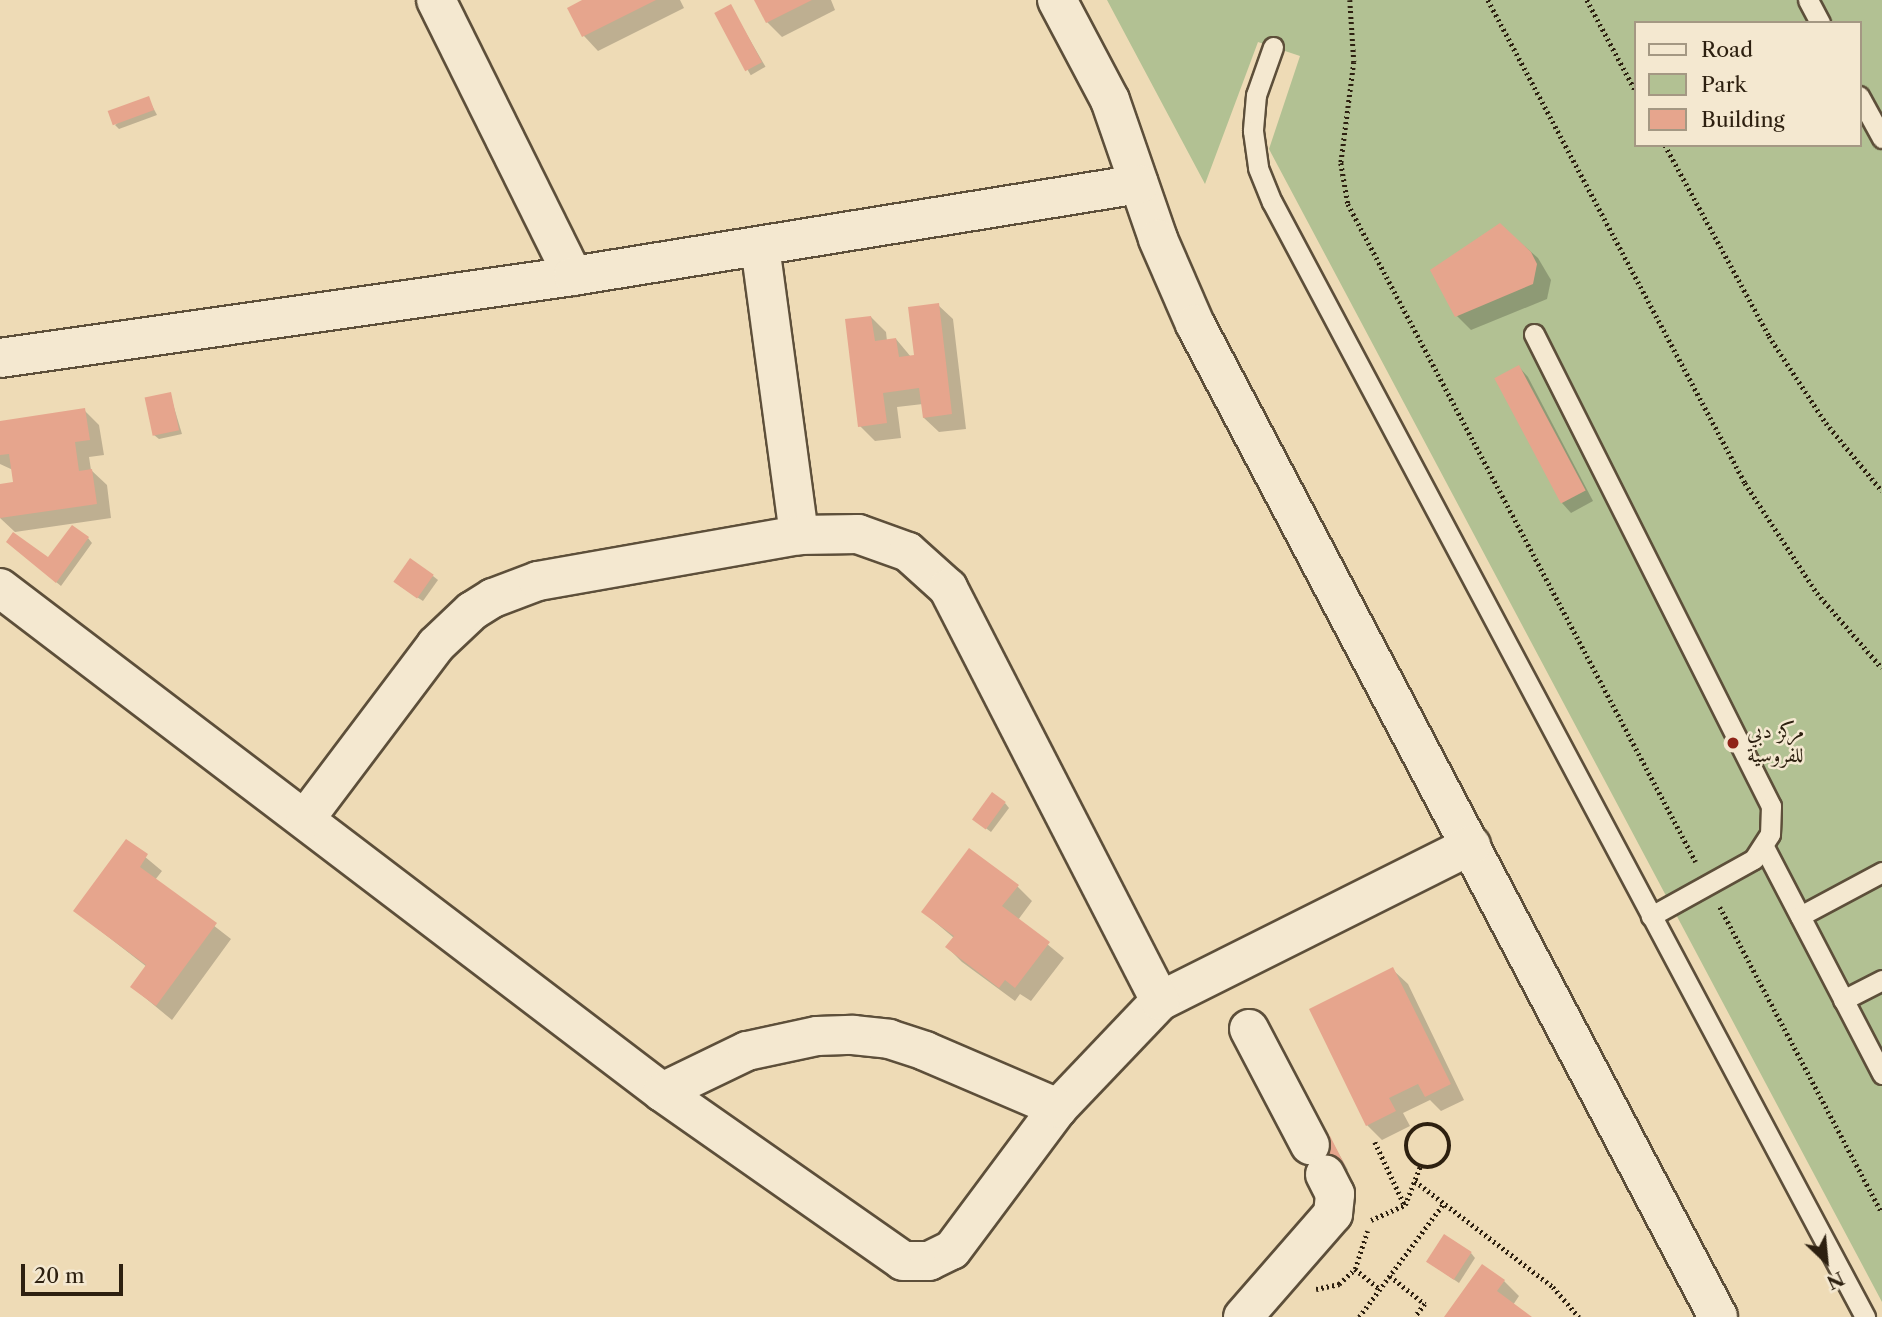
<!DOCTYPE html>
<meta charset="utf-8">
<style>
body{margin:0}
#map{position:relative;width:1882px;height:1317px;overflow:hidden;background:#eedbb6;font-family:"Libre Caslon Text",Amiri,serif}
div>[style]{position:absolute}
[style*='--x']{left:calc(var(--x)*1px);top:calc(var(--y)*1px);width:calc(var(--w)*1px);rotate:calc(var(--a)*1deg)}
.green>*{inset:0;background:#b2c193}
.shadow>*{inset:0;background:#0003;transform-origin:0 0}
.building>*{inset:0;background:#e6a58d;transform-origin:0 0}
.path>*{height:4.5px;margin-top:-2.25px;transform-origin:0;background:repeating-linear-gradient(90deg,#2d2010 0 2px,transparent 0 5.5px)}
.path>.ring{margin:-2.25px;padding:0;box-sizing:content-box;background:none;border:4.5px solid #2d2010;border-radius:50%}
.roads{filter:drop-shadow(2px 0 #5d4f3a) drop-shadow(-2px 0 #5d4f3a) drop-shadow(0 2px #5d4f3a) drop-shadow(0 -2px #5d4f3a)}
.lane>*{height:19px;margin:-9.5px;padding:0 9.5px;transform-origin:9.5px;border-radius:9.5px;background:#f4e8d0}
.street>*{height:38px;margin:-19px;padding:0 19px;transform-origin:19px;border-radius:19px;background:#f4e8d0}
.dots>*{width:19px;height:19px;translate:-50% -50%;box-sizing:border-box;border:4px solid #f4e8d0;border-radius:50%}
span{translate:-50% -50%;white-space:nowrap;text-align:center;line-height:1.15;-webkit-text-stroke:5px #f4e8d0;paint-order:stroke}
.poi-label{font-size:21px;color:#2d2010}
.left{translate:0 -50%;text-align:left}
.legend{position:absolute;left:1634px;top:21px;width:228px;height:126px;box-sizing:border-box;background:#f4e8d0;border:2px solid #a49883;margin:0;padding:9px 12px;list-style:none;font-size:21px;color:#2d2010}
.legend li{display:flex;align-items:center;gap:14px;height:35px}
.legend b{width:35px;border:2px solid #a49883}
.north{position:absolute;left:1791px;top:1226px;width:70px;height:70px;-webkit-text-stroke:5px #f4e8d0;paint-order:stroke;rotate:154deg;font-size:19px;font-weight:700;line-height:28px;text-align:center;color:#2d2010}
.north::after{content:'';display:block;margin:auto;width:24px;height:32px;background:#2d2010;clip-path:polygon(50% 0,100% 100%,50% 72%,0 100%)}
.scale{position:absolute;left:21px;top:1264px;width:102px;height:32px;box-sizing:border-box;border:4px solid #2d2010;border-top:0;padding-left:9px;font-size:21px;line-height:24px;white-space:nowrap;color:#2d2010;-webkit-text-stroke:5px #f4e8d0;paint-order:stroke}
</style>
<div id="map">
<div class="green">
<i style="clip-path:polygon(evenodd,1107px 0,1882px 0,1882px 1302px,1269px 149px,1300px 56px,1258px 42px,1205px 184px,1107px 0,1635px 23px,1859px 23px,1859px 145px,1635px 145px,1635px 23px)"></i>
</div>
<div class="shadow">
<i style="clip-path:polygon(586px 0,680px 0,684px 8px,598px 51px,584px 36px,569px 8px)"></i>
<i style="clip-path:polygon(756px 0,831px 0,835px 10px,782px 37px,767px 22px)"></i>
<i style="left:731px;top:7px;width:69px;height:17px;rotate:60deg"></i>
<i style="clip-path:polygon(148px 98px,157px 115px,119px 129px,115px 125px)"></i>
<i style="clip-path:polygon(1500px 225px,1538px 258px,1551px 280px,1547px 299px,1471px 330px,1456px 315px)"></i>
<i style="clip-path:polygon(938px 305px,953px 319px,966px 429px,939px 432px,924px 418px,923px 404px,897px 407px,901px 438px,875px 441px,860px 426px,871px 317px,886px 332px,887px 341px,896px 339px,911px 357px,916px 356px)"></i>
<i style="clip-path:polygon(1519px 367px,1528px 377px,1593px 501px,1571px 513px,1562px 503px)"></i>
<i style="clip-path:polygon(170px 394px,182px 434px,159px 439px,154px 435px)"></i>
<i style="clip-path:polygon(84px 410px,99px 425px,104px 455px,89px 457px,91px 470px,107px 485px,111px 518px,15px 532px,0 518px,0 485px,15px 483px,13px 470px,0 464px,0 422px)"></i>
<i style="clip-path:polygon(88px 538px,92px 543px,61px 586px,13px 547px,48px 560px)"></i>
<i style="clip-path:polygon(433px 576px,438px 580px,423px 601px,400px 586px)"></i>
<i style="clip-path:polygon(1005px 803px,1009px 808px,991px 832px,979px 823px)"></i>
<i style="clip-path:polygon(126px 841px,162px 871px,155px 880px,231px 939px,172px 1020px,132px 987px,147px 967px,75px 911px)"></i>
<i style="clip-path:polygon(1017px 886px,1032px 901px,1018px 920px,1064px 958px,1031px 1001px,1020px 994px,1015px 1001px,962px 962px,947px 947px,954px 938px,923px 912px)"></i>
<i style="clip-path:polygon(1393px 970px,1408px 984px,1464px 1100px,1441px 1111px,1430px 1100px,1403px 1113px,1410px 1126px,1382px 1140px,1367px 1125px)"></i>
<i style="clip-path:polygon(1330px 1138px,1348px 1170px,1317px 1184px)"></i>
<i style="clip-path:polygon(1471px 1253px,1475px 1258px,1459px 1283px,1428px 1262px)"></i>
<i style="clip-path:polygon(1504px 1281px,1519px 1296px,1513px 1305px,1529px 1317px,1446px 1317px)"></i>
</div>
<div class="building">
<i style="clip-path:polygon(582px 0,656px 0,582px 37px,567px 8px)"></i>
<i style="clip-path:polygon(754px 0,812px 0,766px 23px)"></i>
<i style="left:731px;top:4px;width:66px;height:19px;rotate:62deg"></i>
<i style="left:149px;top:96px;width:15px;height:44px;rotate:70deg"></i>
<i style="clip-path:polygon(1500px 223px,1531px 252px,1537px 264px,1533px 284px,1455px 317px,1430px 270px)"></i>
<i style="clip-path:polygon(939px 303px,952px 414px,923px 418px,919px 388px,883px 393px,887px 423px,858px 427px,845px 319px,871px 316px,875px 341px,896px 338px,899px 357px,914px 355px,908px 307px)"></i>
<i style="left:1519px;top:365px;width:142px;height:28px;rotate:62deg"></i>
<i style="left:171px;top:392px;width:39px;height:27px;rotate:78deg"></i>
<i style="clip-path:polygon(85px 408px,90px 440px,75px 442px,79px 471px,92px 469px,97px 504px,0 518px,0 484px,13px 482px,9px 454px,0 455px,0 421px)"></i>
<i style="clip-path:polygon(72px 525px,89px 537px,56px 583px,6px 542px,13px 532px,48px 557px)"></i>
<i style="left:410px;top:558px;width:29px;height:29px;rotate:35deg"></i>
<i style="left:992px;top:792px;width:17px;height:34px;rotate:36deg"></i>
<i style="clip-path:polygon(126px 839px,148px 854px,140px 867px,217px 923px,156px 1006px,130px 987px,146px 965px,73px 911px)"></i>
<i style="clip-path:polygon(969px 848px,1019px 885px,1002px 906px,1050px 942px,1015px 988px,1005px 980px,999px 988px,945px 947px,954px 936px,921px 912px)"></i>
<i style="clip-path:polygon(1393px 967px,1451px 1084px,1425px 1097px,1418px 1084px,1389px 1098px,1396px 1111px,1366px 1126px,1309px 1009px)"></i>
<i style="left:1330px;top:1136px;width:33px;height:36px;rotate:63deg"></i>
<i style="left:1444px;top:1234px;width:33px;height:33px;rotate:33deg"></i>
<i style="clip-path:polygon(1482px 1264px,1505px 1280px,1497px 1291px,1532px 1317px,1444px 1317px)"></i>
</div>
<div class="path">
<i style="--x:1350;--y:0;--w:62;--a:86.3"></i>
<i style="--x:1354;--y:62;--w:102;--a:97.3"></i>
<i style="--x:1341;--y:163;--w:42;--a:80.3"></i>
<i style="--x:1348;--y:204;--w:744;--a:62.13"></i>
<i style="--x:1488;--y:0;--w:547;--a:61.98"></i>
<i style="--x:1745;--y:483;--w:131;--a:56.8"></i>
<i style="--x:1817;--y:593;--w:99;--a:49.1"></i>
<i style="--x:1587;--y:0;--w:102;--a:61.9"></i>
<i style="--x:1665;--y:145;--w:217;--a:61.4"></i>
<i style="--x:1769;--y:336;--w:104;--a:56.8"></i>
<i style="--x:1826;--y:423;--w:88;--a:50.5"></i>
<i style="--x:1720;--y:907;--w:346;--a:62.1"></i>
<i class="ring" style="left:1406px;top:1124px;width:39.5px;height:39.5px"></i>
<i style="--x:1375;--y:1142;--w:68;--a:64.9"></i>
<i style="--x:1415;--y:1181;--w:174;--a:37.5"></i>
<i style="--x:1553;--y:1287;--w:40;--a:49"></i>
<i style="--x:1371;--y:1220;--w:37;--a:-24"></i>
<i style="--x:1405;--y:1205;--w:41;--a:-68.5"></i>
<i style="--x:1355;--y:1269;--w:32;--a:39"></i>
<i style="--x:1390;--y:1276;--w:45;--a:38.7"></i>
<i style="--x:1425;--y:1304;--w:16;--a:128"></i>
<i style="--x:1316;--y:1289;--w:24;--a:-12"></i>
<i style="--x:1339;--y:1284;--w:22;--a:-43"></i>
<i style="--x:1355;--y:1269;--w:40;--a:-72"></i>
<i style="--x:1359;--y:1317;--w:142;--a:-53.3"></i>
</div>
<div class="roads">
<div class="lane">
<i style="--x:1808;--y:0;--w:26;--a:62"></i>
<i style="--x:1273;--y:47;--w:51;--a:109.5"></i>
<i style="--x:1256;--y:95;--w:36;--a:95"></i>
<i style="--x:1253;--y:131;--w:37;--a:82"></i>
<i style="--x:1258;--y:168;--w:37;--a:68"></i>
<i style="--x:1272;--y:202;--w:1263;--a:61.99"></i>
<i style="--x:1859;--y:96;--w:48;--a:61.3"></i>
<i style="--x:1534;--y:334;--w:528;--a:63.34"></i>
<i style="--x:1771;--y:806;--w:28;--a:92"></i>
<i style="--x:1770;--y:834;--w:30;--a:123"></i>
<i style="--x:1754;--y:859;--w:118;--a:151"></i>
<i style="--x:1764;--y:847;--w:256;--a:62.5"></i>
<i style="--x:1800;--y:916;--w:93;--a:-28.2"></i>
<i style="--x:1843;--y:1000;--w:44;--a:-27.1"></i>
</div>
<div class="street">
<i style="--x:436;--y:0;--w:308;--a:63.6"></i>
<i style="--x:1057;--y:0;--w:113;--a:62.1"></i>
<i style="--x:1110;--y:100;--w:147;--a:70.9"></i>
<i style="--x:1158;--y:239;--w:93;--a:66.5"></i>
<i style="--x:1195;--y:324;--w:1122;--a:62.22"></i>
<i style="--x:760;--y:246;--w:292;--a:82.3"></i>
<i style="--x:0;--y:358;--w:579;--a:-8.14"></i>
<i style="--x:573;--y:276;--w:573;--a:-9.23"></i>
<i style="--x:0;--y:588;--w:832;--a:37.28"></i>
<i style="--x:662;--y:1092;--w:294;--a:35"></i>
<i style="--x:903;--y:1261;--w:26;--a:0"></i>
<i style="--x:929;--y:1261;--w:25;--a:-26"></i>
<i style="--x:952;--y:1250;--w:177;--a:-53.3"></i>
<i style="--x:1058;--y:1108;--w:148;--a:-46.4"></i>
<i style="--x:1160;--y:1001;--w:348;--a:-26.6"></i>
<i style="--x:305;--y:819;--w:218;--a:-53"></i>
<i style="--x:436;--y:645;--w:50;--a:-43.4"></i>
<i style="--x:472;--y:611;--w:25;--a:-32"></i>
<i style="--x:493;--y:598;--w:48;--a:-20.7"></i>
<i style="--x:538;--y:581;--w:265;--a:-10"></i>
<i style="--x:799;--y:535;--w:59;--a:-1"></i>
<i style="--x:858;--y:534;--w:53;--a:19.8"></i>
<i style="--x:908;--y:552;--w:54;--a:42"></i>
<i style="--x:948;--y:588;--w:464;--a:62.8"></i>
<i style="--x:1249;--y:1029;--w:131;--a:62.3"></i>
<i style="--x:662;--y:1092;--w:94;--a:-25.8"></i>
<i style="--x:747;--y:1051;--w:72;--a:-12.1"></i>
<i style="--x:817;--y:1036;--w:36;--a:-2"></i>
<i style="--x:853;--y:1035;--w:36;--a:6"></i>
<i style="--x:889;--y:1039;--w:38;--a:18"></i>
<i style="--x:925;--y:1051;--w:145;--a:23.2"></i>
<i style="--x:1243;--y:1317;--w:137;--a:-48.9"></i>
<i style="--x:1333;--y:1214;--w:20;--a:-84"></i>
<i style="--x:1335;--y:1194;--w:22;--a:-117"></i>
</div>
</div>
<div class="dots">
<i style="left:1733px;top:743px;background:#8f2418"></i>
</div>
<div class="poi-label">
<span class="left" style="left:1747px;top:743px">مركز دبي<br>للفروسية</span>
</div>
<ul class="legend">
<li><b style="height:9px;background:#f4e8d0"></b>Road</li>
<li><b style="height:19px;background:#b2c193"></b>Park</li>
<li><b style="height:19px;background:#e6a58d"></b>Building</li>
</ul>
<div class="north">N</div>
<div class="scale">20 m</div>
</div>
